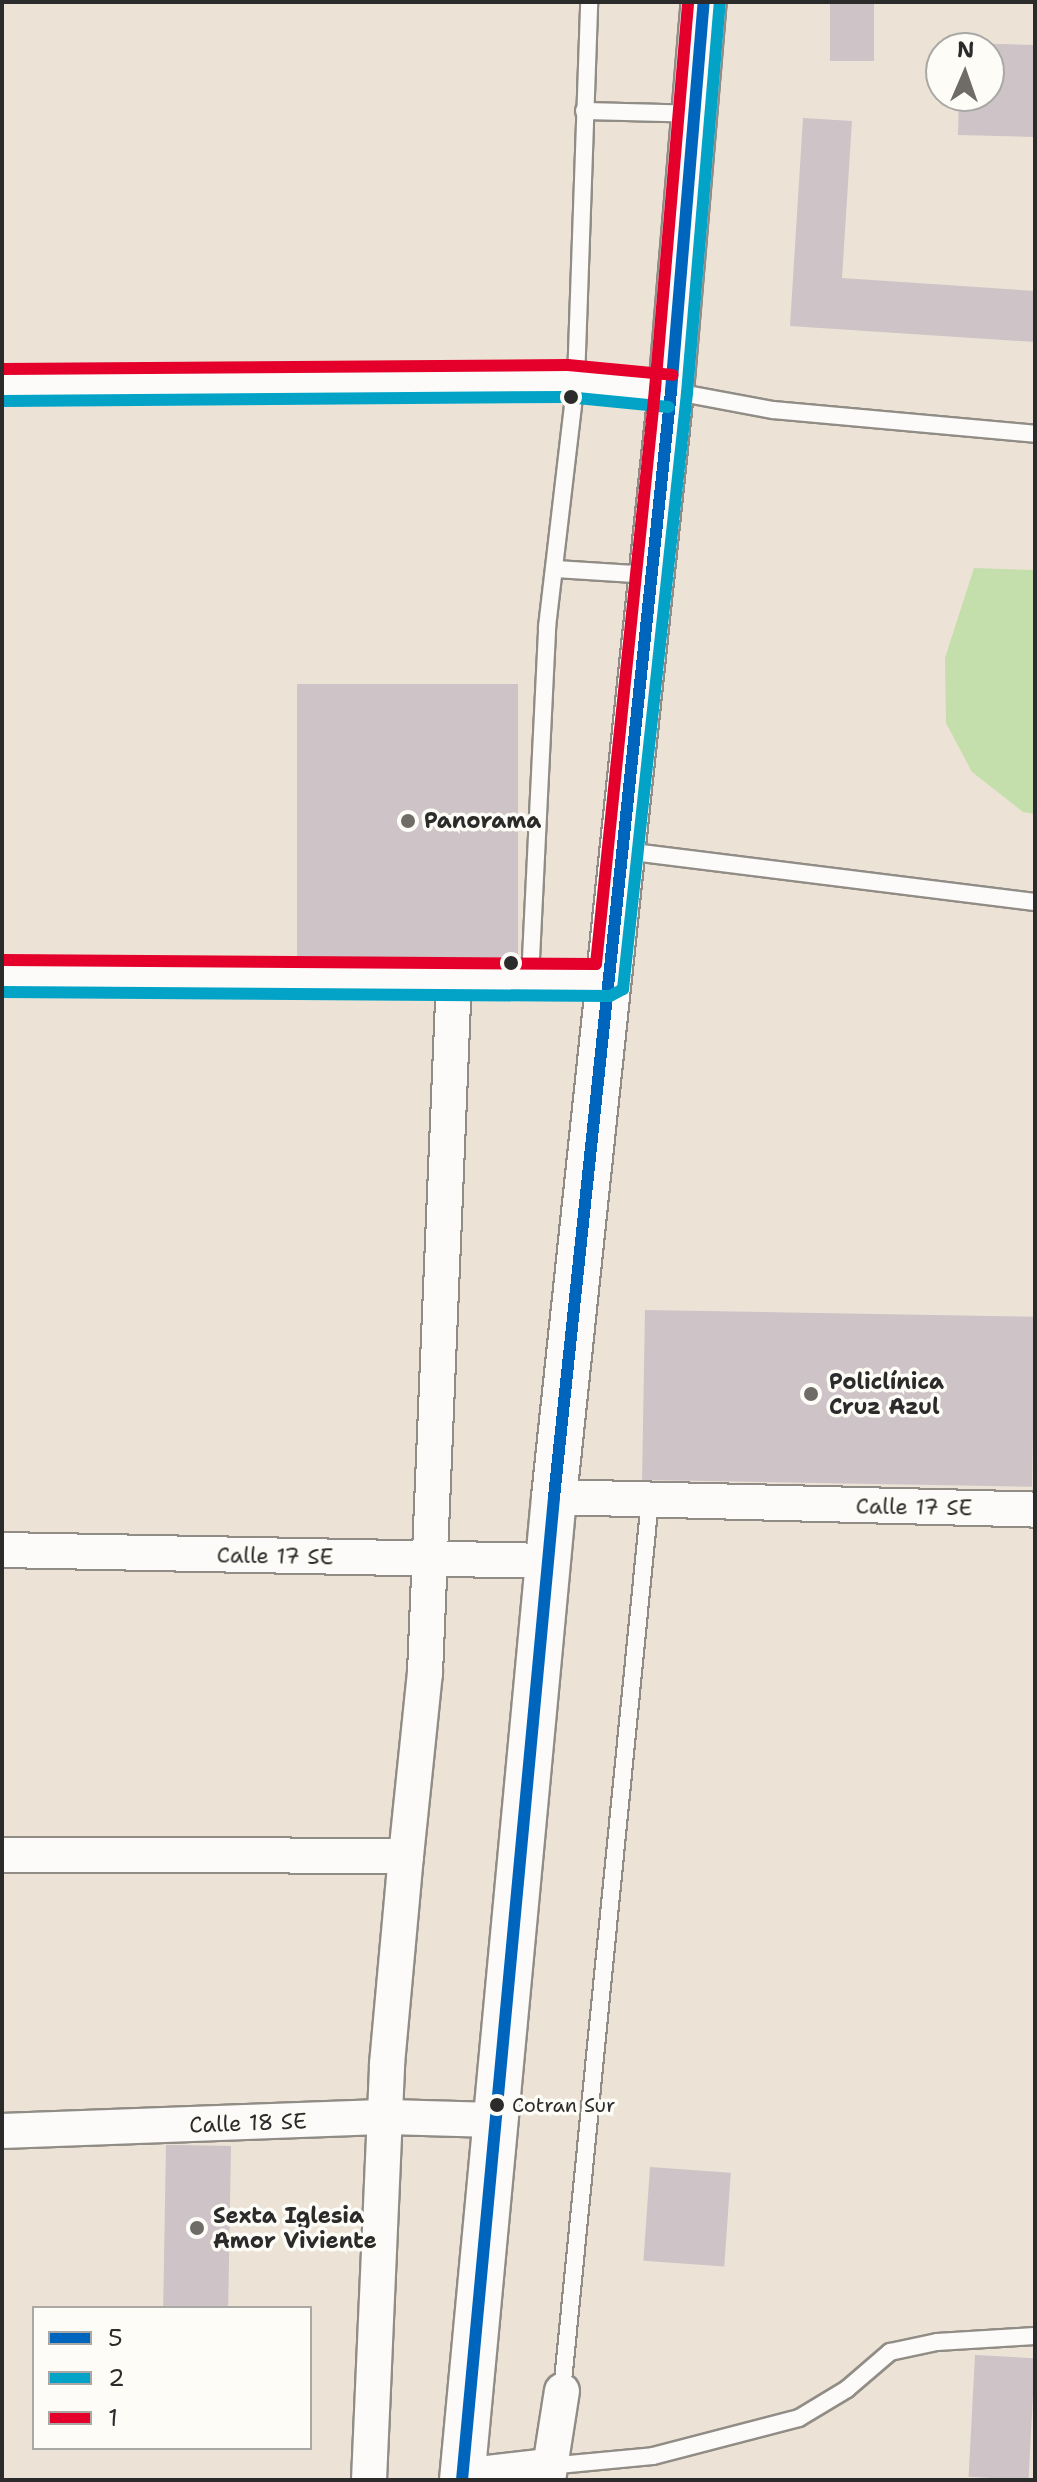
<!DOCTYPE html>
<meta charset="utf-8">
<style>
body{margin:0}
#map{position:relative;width:1037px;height:2482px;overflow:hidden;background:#ece3d6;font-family:"Shantell Sans",sans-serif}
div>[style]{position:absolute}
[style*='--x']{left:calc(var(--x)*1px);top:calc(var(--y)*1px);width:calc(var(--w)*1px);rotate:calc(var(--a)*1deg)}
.green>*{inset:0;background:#c4deac}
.building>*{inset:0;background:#cec3c7;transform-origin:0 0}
.roads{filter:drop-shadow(2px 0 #918d86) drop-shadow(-2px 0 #918d86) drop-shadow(0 2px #918d86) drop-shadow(0 -2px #918d86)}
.service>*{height:16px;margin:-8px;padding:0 8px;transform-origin:8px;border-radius:8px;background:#fcfbf9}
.minor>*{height:34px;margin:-17px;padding:0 17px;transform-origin:17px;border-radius:17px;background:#fcfbf9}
.trunk>*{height:44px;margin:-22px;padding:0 22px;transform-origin:22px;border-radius:22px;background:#fcfbf9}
.bus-1>*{height:12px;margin:-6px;padding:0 6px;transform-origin:6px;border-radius:6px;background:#0065bd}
.bus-2>*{height:12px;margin:-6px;padding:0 6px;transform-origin:6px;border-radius:6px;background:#02a3c6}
.bus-3>*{height:12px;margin:-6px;padding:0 6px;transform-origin:6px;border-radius:6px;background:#e4002b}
.dots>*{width:22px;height:22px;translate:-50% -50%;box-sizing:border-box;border:4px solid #fdfcf7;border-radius:50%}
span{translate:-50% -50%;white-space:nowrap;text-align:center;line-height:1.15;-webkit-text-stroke:7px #fdfcf7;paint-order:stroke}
.bus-label{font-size:20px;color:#2b2b2b}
.left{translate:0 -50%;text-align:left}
.poi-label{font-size:22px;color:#2b2b2b;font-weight:700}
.street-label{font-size:22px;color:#2b2b2b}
.frame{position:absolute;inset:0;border:4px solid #2b2b2b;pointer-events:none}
.legend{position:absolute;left:32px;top:2306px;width:280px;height:144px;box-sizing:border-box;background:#fdfcf7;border:2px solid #a9a8a5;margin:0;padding:10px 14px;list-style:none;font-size:24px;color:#2b2b2b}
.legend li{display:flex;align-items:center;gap:16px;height:40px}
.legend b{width:40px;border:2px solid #a9a8a5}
.north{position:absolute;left:925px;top:32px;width:80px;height:80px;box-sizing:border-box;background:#fdfcf7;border:2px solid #a9a8a5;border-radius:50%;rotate:2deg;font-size:22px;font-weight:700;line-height:32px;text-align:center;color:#2b2b2b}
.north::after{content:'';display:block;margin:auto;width:28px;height:36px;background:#6f6b67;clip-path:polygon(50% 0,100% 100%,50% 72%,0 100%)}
</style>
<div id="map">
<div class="green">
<i style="clip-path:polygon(974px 568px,1035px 570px,1035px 814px,1023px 812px,972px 772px,946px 723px,945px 658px)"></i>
</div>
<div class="building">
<i style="left:830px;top:2px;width:44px;height:59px"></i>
<i style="clip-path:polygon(960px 43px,1035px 45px,1035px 137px,958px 135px,959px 96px,989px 96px,989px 48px,960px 48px)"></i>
<i style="clip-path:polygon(803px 118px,852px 121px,842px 278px,1035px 291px,1035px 342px,790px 326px)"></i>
<i style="left:297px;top:684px;width:221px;height:275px"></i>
<i style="left:645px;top:1310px;width:390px;height:170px;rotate:1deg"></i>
<i style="left:231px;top:2146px;width:162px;height:65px;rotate:91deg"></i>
<i style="left:650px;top:2167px;width:81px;height:94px;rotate:4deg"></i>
<i style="left:975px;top:2355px;width:60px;height:122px;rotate:3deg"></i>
</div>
<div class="roads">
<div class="service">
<i style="--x:584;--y:111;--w:111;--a:1.5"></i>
<i style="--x:671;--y:391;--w:104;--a:10.6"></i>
<i style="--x:773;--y:410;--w:263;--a:5.2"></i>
<i style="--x:556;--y:569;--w:94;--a:3.7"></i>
<i style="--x:625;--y:851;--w:413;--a:7.1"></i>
<i style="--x:530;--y:979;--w:352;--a:-87.2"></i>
<i style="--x:547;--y:627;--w:248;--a:-83.3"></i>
<i style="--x:576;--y:381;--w:379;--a:-88"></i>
<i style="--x:562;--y:2391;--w:895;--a:-84.36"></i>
<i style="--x:548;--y:2466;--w:105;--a:-5.4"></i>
<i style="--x:653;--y:2456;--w:151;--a:-14.6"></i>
<i style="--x:799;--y:2418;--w:56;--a:-31.1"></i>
<i style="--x:847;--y:2389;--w:57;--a:-40.7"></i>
<i style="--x:890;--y:2352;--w:48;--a:-12"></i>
<i style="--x:937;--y:2342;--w:98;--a:-3.5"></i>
</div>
<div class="minor">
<i style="--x:2;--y:385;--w:566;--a:-0.4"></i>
<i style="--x:568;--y:381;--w:103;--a:5.5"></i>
<i style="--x:2;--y:976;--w:608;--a:0.38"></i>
<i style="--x:554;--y:1497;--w:481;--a:1.5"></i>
<i style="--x:2;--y:1550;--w:546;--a:1.15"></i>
<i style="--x:2;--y:1855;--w:404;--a:0.1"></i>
<i style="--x:406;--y:1856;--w:184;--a:-84.1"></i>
<i style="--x:425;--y:1673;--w:696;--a:-87.61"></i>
<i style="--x:2;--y:2131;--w:386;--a:-2.1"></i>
<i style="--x:388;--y:2117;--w:106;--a:1.6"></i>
<i style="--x:462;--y:2476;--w:87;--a:-6.6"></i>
<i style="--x:369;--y:2480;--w:416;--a:-87.5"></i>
<i style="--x:387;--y:2064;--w:209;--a:-84.8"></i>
<i style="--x:548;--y:2480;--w:90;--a:-81.1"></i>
</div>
<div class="trunk">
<i style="--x:462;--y:2480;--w:987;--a:-84.65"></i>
<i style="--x:554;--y:1497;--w:1112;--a:-83.96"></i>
<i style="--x:671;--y:391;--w:390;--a:-85.2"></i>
</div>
</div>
<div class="bus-1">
<i style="--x:462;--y:2480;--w:987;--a:-84.65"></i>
<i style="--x:554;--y:1497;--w:1112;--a:-83.96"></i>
<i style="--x:671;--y:391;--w:390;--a:-85.2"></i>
</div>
<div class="bus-2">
<i style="--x:2;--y:401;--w:565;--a:-0.41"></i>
<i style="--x:567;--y:397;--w:102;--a:5.6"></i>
<i style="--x:2;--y:992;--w:608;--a:0.38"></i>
<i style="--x:610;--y:996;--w:15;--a:-28"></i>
<i style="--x:623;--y:989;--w:599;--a:-83.87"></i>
<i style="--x:687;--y:393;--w:391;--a:-85.2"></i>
</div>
<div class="bus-3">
<i style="--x:2;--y:369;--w:566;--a:-0.4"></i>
<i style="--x:568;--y:365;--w:105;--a:5.4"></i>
<i style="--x:2;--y:960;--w:594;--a:0.39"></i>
<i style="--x:596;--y:964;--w:578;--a:-84.14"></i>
<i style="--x:655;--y:389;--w:388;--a:-85.1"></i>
</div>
<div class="dots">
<i style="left:571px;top:397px;background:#2b2b2b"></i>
<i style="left:408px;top:821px;background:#6f6b67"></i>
<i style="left:511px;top:963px;background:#2b2b2b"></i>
<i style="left:811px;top:1394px;background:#6f6b67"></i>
<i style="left:497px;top:2105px;background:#2b2b2b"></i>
<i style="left:197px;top:2228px;background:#6f6b67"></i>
</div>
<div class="bus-label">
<span class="left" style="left:512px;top:2105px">Cotran Sur</span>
</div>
<div class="poi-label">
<span class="left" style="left:424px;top:821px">Panorama</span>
<span class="left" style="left:829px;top:1394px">Policlínica<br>Cruz Azul</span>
<span class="left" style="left:213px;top:2228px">Sexta Iglesia<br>Amor Viviente</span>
</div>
<div class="street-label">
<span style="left:914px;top:1507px;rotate:1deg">Calle 17 SE</span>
<span style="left:275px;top:1556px;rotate:1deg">Calle 17 SE</span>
<span style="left:248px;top:2123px;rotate:-2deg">Calle 18 SE</span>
</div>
<div class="frame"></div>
<ul class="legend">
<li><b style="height:10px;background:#0065bd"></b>5</li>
<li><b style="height:10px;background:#02a3c6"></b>2</li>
<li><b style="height:10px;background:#e4002b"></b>1</li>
</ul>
<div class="north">N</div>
</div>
